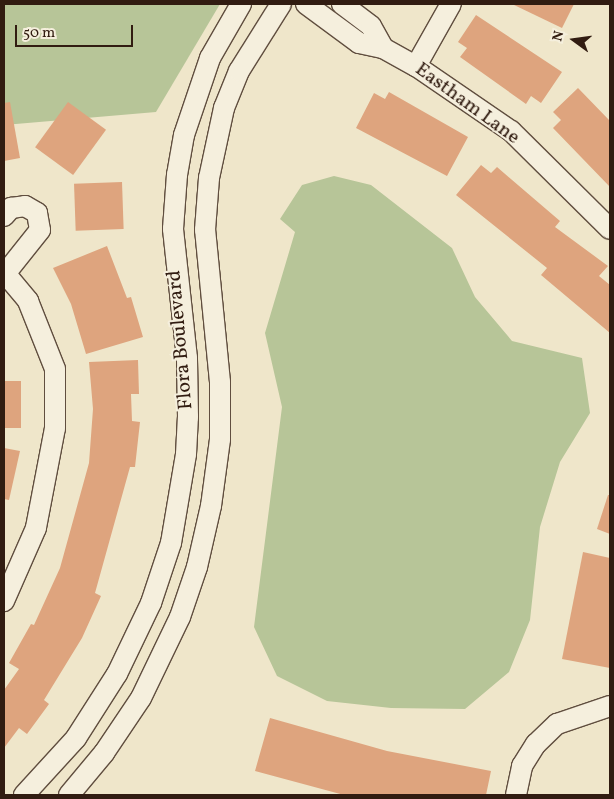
<!DOCTYPE html>
<style>
body{margin:0}
#map{position:relative;width:614px;height:799px;overflow:hidden;background:#efe6ca;font-family:Vollkorn,serif}
div>[style]{position:absolute}
[style*='--x']{left:calc(var(--x)*1px);top:calc(var(--y)*1px);width:calc(var(--w)*1px);rotate:calc(var(--a)*1deg)}
.green>*{inset:0;background:#b7c598}
.building>*{inset:0;background:#dea47e;transform-origin:0 0}
.roads{filter:drop-shadow(1px 0 #604e3f) drop-shadow(-1px 0 #604e3f) drop-shadow(0 1px #604e3f) drop-shadow(0 -1px #604e3f)}
.minor>*{height:20px;margin:-10px;padding:0 10px;transform-origin:10px;border-radius:10px;background:#f5efdd}
span{translate:-50% -50%;white-space:nowrap;text-align:center;line-height:1.15;-webkit-text-stroke:4px #f5efdd;paint-order:stroke}
.street-label{font-size:20px;color:#311c11}
.frame{position:absolute;inset:0;border:5px solid #311c11;pointer-events:none}
.north{position:absolute;left:549px;top:15px;width:50px;height:50px;-webkit-text-stroke:4px #f5efdd;paint-order:stroke;rotate:284deg;font-size:14px;font-weight:700;line-height:20px;text-align:center;color:#311c11}
.north::after{content:'';display:block;margin:auto;width:18px;height:22px;background:#311c11;clip-path:polygon(50% 0,100% 100%,50% 72%,0 100%)}
.scale{position:absolute;left:15px;top:25px;width:118px;height:22px;box-sizing:border-box;border:2px solid #311c11;border-top:0;padding-left:6px;font-size:15px;line-height:18px;white-space:nowrap;color:#311c11;-webkit-text-stroke:4px #f5efdd;paint-order:stroke}
</style>
<div id="map">
<div class="green">
<i style="clip-path:polygon(4px 4px,220px 4px,156px 112px,4px 125px)"></i>
<i style="clip-path:polygon(334px 176px,371px 185px,452px 248px,475px 297px,512px 341px,582px 358px,590px 413px,560px 462px,540px 527px,530px 620px,509px 672px,465px 709px,391px 708px,327px 701px,277px 676px,254px 627px,282px 407px,265px 333px,295px 232px,280px 219px,302px 185px)"></i>
</div>
<div class="building">
<i style="clip-path:polygon(512px 4px,574px 4px,562px 28px)"></i>
<i style="clip-path:polygon(476px 15px,562px 72px,541px 103px,531px 96px,526px 104px,460px 57px,467px 48px,458px 42px)"></i>
<i style="clip-path:polygon(578px 88px,610px 121px,610px 187px,553px 128px,561px 120px,553px 112px)"></i>
<i style="clip-path:polygon(389px 92px,468px 137px,447px 176px,356px 128px,374px 93px,385px 99px)"></i>
<i style="clip-path:polygon(10px 102px,20px 158px,4px 161px,4px 103px)"></i>
<i style="left:68px;top:102px;width:47px;height:56px;rotate:36deg"></i>
<i style="clip-path:polygon(481px 165px,491px 173px,497px 167px,560px 221px,555px 227px,608px 266px,599px 276px,610px 285px,610px 333px,541px 275px,547px 268px,456px 195px)"></i>
<i style="left:122px;top:182px;width:47px;height:48px;rotate:88deg"></i>
<i style="clip-path:polygon(107px 246px,127px 298px,131px 297px,143px 337px,86px 354px,71px 304px,53px 268px)"></i>
<i style="clip-path:polygon(138px 360px,139px 394px,131px 394px,132px 421px,140px 422px,135px 467px,130px 467px,95px 593px,101px 596px,82px 638px,44px 700px,49px 704px,27px 734px,19px 728px,4px 748px,4px 690px,19px 669px,9px 663px,31px 624px,34px 625px,60px 568px,89px 463px,93px 409px,89px 362px)"></i>
<i style="left:4px;top:381px;width:17px;height:47px"></i>
<i style="clip-path:polygon(4px 448px,20px 451px,9px 500px,4px 499px)"></i>
<i style="clip-path:polygon(608px 495px,610px 495px,610px 534px,597px 529px)"></i>
<i style="clip-path:polygon(583px 552px,610px 558px,610px 668px,562px 659px)"></i>
<i style="clip-path:polygon(270px 718px,387px 751px,491px 771px,486px 795px,344px 795px,255px 771px)"></i>
</div>
<div class="roads">
<div class="minor">
<i style="--x:306;--y:4;--w:66;--a:36.3"></i>
<i style="--x:359;--y:43;--w:25;--a:12"></i>
<i style="--x:383;--y:48;--w:38;--a:29"></i>
<i style="--x:416;--y:66;--w:115;--a:34.4"></i>
<i style="--x:511;--y:131;--w:139;--a:44.7"></i>
<i style="--x:342;--y:4;--w:36;--a:37"></i>
<i style="--x:371;--y:26;--w:25;--a:61"></i>
<i style="--x:416;--y:66;--w:71;--a:-60.6"></i>
<i style="--x:4;--y:216;--w:11;--a:-49"></i>
<i style="--x:11;--y:208;--w:14;--a:-8"></i>
<i style="--x:25;--y:206;--w:14;--a:30"></i>
<i style="--x:37;--y:213;--w:17;--a:80"></i>
<i style="--x:40;--y:230;--w:56;--a:128.5"></i>
<i style="--x:4;--y:272;--w:38;--a:50"></i>
<i style="--x:28;--y:301;--w:73;--a:68.3"></i>
<i style="--x:55;--y:369;--w:59;--a:90"></i>
<i style="--x:55;--y:428;--w:102;--a:100.8"></i>
<i style="--x:36;--y:528;--w:80;--a:113.7"></i>
<i style="--x:24;--y:795;--w:77;--a:-47.6"></i>
<i style="--x:76;--y:738;--w:76;--a:-57.4"></i>
<i style="--x:117;--y:674;--w:79;--a:-64.4"></i>
<i style="--x:151;--y:603;--w:63;--a:-71.6"></i>
<i style="--x:171;--y:543;--w:90;--a:-80.4"></i>
<i style="--x:186;--y:454;--w:37;--a:-87"></i>
<i style="--x:188;--y:417;--w:59;--a:-91"></i>
<i style="--x:187;--y:358;--w:130;--a:-96.2"></i>
<i style="--x:173;--y:229;--w:54;--a:-85.8"></i>
<i style="--x:177;--y:175;--w:41;--a:-80.1"></i>
<i style="--x:184;--y:135;--w:81;--a:-71.3"></i>
<i style="--x:210;--y:58;--w:62;--a:-60.1"></i>
<i style="--x:69;--y:795;--w:55;--a:-50.2"></i>
<i style="--x:104;--y:753;--w:66;--a:-56.1"></i>
<i style="--x:141;--y:698;--w:90;--a:-64.3"></i>
<i style="--x:180;--y:617;--w:53;--a:-71.2"></i>
<i style="--x:197;--y:567;--w:63;--a:-77.1"></i>
<i style="--x:211;--y:506;--w:68;--a:-82.3"></i>
<i style="--x:220;--y:439;--w:57;--a:-90"></i>
<i style="--x:220;--y:382;--w:153;--a:-95.6"></i>
<i style="--x:205;--y:230;--w:52;--a:-85.6"></i>
<i style="--x:209;--y:178;--w:72;--a:-77.9"></i>
<i style="--x:224;--y:108;--w:40;--a:-68"></i>
<i style="--x:239;--y:71;--w:79;--a:-57.9"></i>
<i style="--x:516;--y:795;--w:30;--a:-78"></i>
<i style="--x:522;--y:766;--w:26;--a:-58"></i>
<i style="--x:536;--y:744;--w:29;--a:-44"></i>
<i style="--x:557;--y:724;--w:56;--a:-18.8"></i>
</div>
</div>
<div class="street-label">
<span style="left:467px;top:104px;rotate:36deg">Eastham Lane</span>
<span style="left:181px;top:340px;rotate:-95deg">Flora Boulevard</span>
</div>
<div class="frame"></div>
<div class="north">N</div>
<div class="scale">50 m</div>
</div>
